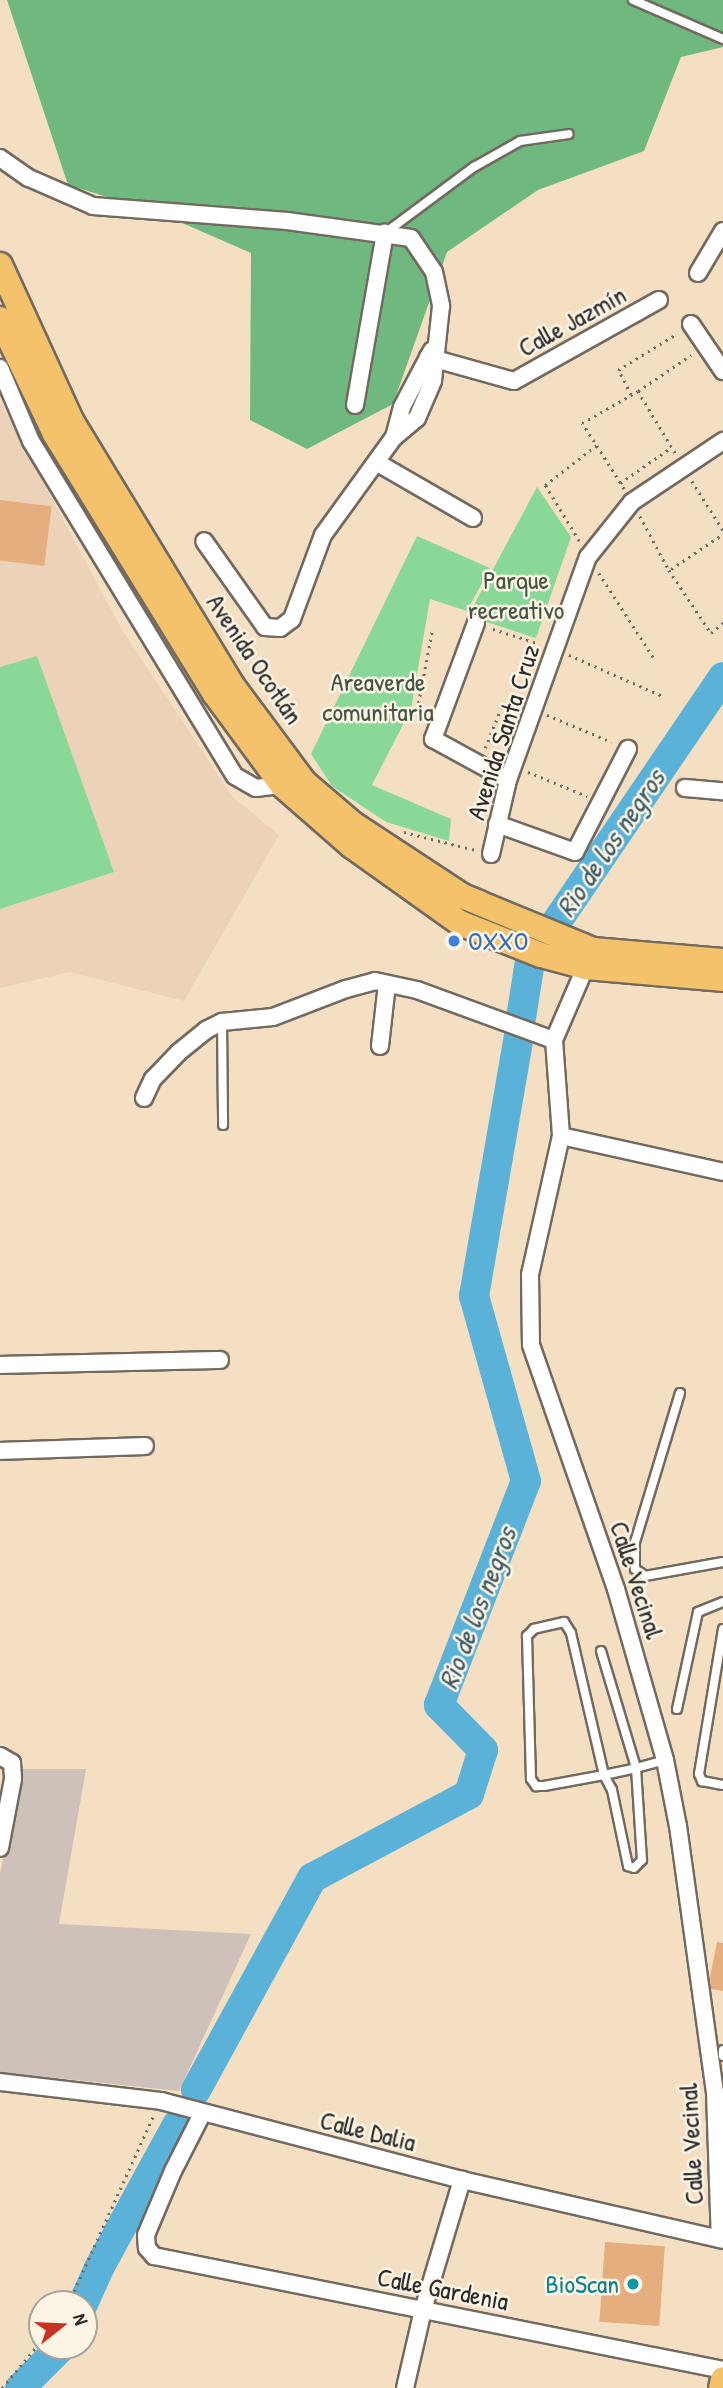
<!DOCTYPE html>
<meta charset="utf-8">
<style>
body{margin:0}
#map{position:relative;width:723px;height:2388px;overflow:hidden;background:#f5dfc2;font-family:"Patrick Hand",sans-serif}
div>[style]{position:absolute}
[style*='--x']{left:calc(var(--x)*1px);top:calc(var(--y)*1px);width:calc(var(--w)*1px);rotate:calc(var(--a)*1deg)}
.built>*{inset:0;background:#edd2ba}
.industrial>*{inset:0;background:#cec1ba}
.green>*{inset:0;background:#8ad897}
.forest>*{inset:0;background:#6fb880}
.river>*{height:30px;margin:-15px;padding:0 15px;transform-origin:15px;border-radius:15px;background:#5bb2d8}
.building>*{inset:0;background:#e5ae7f;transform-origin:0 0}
.path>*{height:2.5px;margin-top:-1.25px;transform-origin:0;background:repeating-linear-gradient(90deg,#726a60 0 2px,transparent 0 7px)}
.roads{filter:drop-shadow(2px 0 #726a60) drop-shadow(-2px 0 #726a60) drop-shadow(0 2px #726a60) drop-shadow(0 -2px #726a60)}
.service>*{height:8px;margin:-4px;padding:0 4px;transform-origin:4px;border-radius:4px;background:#fff}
.minor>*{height:16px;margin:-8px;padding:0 8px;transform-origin:8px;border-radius:8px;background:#fff}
.primary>*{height:24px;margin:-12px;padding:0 12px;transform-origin:12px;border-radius:12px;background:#f3c26a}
.dots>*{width:19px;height:19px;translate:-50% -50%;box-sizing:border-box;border:4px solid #fcf5e5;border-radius:50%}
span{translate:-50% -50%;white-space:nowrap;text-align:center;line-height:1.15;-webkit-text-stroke:5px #fcf5e5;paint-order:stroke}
.street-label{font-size:26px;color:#2b2b2b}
.park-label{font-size:26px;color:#435646}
.shop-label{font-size:26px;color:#366cbe}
.left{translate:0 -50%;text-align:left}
.culture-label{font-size:26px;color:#0d838f}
.right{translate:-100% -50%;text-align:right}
.water-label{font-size:28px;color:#3c5a68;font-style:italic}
.north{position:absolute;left:28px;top:2290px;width:70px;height:70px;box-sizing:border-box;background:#fcf5e5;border:2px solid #a8a49b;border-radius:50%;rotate:72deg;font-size:19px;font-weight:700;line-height:28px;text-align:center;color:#2b2b2b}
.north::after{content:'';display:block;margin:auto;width:24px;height:32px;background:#c8321e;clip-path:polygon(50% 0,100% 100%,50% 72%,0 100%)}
</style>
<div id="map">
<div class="built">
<i style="clip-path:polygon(0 401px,121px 628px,232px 796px,279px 835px,184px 1001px,70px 972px,0 988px)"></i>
</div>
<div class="industrial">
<i style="clip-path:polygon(20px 1769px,86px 1769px,59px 1924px,251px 1934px,179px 2091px,0 2072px,0 1874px)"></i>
</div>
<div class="green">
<i style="clip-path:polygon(537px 487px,571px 537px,536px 638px,468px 616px)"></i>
<i style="clip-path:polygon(417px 536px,490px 568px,467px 611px,430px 599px,411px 709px,372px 785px,451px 819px,449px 841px,386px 822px,332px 786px,311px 754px)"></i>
<i style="clip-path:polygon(37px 656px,114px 872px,0 909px,0 667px)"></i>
</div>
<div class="forest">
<i style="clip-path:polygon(7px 0,723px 0,723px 47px,681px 57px,644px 151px,538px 190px,447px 252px,393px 404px,307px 449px,250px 420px,251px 253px,157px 212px,68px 185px)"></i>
</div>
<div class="river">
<i style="--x:521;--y:1018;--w:58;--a:-81"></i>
<i style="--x:530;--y:961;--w:343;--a:-55.8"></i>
<i style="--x:196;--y:2090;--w:242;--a:-61.3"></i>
<i style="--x:312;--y:1878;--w:178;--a:-28.1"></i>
<i style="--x:469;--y:1794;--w:46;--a:-72.3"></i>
<i style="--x:483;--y:1750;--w:63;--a:-134.4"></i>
<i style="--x:439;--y:1705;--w:240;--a:-68.8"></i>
<i style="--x:526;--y:1481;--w:192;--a:-105.7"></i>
<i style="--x:474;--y:1296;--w:264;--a:-80.2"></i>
<i style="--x:83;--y:2304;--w:39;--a:-66"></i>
<i style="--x:99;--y:2268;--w:163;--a:-61.4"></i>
<i style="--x:20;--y:2388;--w:59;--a:-45"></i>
</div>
<div class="building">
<i style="left:0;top:500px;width:52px;height:60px;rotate:7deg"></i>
<i style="clip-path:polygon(717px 1942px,723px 1943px,723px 1991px,711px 1989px,710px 1977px)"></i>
<i style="left:605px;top:2242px;width:60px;height:80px;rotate:4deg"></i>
</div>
<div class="path">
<i style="--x:638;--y:391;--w:74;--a:58.9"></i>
<i style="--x:631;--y:395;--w:28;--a:-117"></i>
<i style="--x:618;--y:370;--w:70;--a:-31.7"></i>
<i style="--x:692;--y:481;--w:58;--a:57.7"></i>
<i style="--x:620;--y:483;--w:63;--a:-34.7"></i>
<i style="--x:624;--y:489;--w:78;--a:-122.5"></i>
<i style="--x:582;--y:423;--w:64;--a:-29.7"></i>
<i style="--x:638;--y:391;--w:64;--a:-34.2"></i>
<i style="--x:640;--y:516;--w:61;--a:61.8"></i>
<i style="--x:669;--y:570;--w:76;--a:56.3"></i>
<i style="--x:711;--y:633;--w:16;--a:-40"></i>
<i style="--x:579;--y:541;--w:66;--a:-121.3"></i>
<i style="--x:545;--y:485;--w:66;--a:-37.6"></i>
<i style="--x:671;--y:569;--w:63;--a:-33.9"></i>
<i style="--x:599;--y:573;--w:103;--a:57.2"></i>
<i style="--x:493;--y:629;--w:49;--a:17.7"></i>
<i style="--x:569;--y:655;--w:105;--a:23.6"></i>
<i style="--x:547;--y:715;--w:70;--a:22.6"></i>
<i style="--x:425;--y:717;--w:11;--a:-139"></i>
<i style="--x:417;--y:710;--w:80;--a:-79.2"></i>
<i style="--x:485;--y:748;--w:45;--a:-68"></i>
<i style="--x:528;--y:772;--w:64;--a:22.1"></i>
<i style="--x:404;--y:832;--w:73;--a:14.2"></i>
<i style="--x:68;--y:2304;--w:205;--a:-65.6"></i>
<i style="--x:2;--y:2388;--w:62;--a:-50.2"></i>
</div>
<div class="roads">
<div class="service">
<i style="--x:633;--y:0;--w:98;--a:23.4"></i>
<i style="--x:385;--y:233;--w:111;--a:-36.6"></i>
<i style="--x:474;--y:167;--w:53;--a:-29.5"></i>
<i style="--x:520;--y:141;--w:49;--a:-8.1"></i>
<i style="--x:222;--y:1022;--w:103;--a:89.4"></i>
<i style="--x:680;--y:1393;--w:156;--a:106.8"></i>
<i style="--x:635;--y:1542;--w:27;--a:90"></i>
<i style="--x:635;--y:1569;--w:12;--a:35"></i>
<i style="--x:645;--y:1576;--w:79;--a:-10.2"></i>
<i style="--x:723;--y:1629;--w:147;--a:99.4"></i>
<i style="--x:699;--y:1774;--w:8;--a:67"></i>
<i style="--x:702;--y:1781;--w:21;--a:11"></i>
<i style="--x:601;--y:1651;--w:122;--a:73.3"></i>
<i style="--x:636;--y:1768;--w:92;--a:86.3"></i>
<i style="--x:642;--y:1860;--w:11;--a:135"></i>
<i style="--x:634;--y:1868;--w:6;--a:-162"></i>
<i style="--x:628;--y:1866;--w:78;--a:-101.9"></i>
<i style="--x:612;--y:1790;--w:17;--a:-118"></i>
<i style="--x:604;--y:1775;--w:146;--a:-103.1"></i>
<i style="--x:571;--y:1633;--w:13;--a:-122"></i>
<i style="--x:564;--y:1622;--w:31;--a:167"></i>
<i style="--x:534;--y:1629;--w:10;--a:135"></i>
<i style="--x:527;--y:1636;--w:143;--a:88.4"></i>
<i style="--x:531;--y:1779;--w:9;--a:54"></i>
<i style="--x:536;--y:1786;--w:8;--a:0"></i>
<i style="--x:544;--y:1786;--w:61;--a:-10.4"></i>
<i style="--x:604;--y:1775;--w:33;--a:-12"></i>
<i style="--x:636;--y:1768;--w:30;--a:-15"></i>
<i style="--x:677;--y:1709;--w:99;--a:-77.8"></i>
<i style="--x:698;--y:1612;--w:27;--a:-22"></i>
<i style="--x:723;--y:2050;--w:6;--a:90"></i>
</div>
<div class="minor">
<i style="--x:0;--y:158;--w:35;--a:35"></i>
<i style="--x:29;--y:178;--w:70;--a:23.6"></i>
<i style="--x:93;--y:206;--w:195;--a:4.4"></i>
<i style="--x:287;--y:221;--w:125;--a:7.8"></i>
<i style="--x:411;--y:238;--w:41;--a:55.9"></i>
<i style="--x:434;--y:272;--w:35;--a:78"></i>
<i style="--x:441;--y:306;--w:75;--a:96.1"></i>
<i style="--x:433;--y:381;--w:40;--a:113.4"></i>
<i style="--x:417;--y:418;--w:30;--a:140"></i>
<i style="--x:394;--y:437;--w:121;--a:125.9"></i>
<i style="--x:323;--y:535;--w:90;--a:110.3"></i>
<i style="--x:292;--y:619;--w:15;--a:143"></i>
<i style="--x:280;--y:628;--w:15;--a:-176"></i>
<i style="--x:265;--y:627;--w:105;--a:-125.3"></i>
<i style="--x:698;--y:273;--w:49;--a:-59.2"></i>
<i style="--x:691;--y:324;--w:57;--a:55.8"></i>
<i style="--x:428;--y:357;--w:89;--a:15.6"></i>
<i style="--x:514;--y:381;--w:166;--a:-29.2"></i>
<i style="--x:0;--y:368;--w:79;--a:67"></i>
<i style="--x:31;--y:441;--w:392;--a:58.7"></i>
<i style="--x:235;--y:776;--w:24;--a:30"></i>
<i style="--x:256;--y:788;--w:26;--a:-7"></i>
<i style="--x:355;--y:405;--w:175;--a:-80.1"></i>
<i style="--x:394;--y:437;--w:31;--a:-75"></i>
<i style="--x:402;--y:407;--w:64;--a:-62.2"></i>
<i style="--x:376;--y:462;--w:112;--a:30"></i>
<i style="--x:476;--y:623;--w:124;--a:110.3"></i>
<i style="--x:433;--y:739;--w:85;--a:28.7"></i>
<i style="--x:685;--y:788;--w:38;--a:5"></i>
<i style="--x:497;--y:824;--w:83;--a:19.7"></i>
<i style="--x:575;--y:852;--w:116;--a:-62.8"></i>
<i style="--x:491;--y:854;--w:76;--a:-77.1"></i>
<i style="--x:508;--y:780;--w:237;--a:-70.3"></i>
<i style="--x:588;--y:557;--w:70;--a:-51.3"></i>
<i style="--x:632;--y:502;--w:110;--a:-33.8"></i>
<i style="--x:589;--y:959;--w:88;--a:113.4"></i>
<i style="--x:554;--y:1040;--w:96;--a:85.8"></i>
<i style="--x:561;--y:1136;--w:142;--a:102.6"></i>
<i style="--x:530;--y:1275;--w:70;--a:89.2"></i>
<i style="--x:531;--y:1345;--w:258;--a:70.8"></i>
<i style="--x:616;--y:1589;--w:178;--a:74"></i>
<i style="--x:665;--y:1760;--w:67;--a:78.9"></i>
<i style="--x:678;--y:1826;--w:269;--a:82.1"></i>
<i style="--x:715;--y:2092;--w:147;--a:88.1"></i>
<i style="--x:380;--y:1046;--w:62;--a:-83.6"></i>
<i style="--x:144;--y:1098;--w:21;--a:-65"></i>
<i style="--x:153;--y:1079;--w:37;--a:-46"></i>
<i style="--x:179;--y:1052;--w:35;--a:-39"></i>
<i style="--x:206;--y:1030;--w:18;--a:-27"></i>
<i style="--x:222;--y:1022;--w:51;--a:-5.6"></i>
<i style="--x:273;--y:1017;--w:78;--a:-21"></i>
<i style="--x:346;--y:989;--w:30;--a:-15"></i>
<i style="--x:375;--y:981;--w:43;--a:12.1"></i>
<i style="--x:417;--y:990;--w:146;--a:20.1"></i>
<i style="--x:561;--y:1136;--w:166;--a:12.5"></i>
<i style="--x:0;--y:1365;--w:220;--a:-1.3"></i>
<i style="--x:0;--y:1451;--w:145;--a:-2"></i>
<i style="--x:0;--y:1756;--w:14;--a:30"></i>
<i style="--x:12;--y:1763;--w:16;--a:86"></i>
<i style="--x:13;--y:1779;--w:70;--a:100.7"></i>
<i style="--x:0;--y:2082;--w:162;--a:6.7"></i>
<i style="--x:161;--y:2101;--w:311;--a:14.7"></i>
<i style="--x:462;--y:2180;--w:268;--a:12.9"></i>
<i style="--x:202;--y:2114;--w:64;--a:117"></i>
<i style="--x:173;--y:2171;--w:69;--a:112.9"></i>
<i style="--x:146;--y:2235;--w:13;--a:86"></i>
<i style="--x:147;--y:2248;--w:11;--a:49"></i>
<i style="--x:154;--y:2256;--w:580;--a:11.33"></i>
<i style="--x:405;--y:2388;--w:80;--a:-77"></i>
<i style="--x:423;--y:2310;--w:136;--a:-73.3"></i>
</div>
<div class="primary">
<i style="--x:0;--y:265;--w:173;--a:65.4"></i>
<i style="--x:72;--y:422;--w:306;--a:58.7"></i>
<i style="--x:231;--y:684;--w:122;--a:53.3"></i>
<i style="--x:304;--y:782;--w:65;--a:40.6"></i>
<i style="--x:353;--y:824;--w:131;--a:33.4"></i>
<i style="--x:462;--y:896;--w:18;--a:22"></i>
<i style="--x:479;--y:903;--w:123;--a:22.4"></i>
<i style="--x:593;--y:950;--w:130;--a:4.8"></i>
<i style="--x:0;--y:319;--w:127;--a:64.4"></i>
<i style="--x:55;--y:434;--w:305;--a:58.4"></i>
<i style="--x:215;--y:694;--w:113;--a:53.6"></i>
<i style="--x:282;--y:785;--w:93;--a:41.1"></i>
<i style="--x:352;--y:846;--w:133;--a:35.5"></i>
<i style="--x:460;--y:923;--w:87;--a:21.6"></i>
<i style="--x:541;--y:955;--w:47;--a:14.9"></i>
<i style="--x:586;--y:967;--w:138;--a:5"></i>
<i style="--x:721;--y:2388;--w:9;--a:-77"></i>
</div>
</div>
<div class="dots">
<i style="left:454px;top:941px;background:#3f7fe0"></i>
<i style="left:633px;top:2284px;background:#0f9aa8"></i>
</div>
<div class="street-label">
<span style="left:572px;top:321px;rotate:-29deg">Calle Jazmín</span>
<span style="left:255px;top:659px;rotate:56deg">Avenida Ocotlán</span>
<span style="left:503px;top:732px;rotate:-72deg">Avenida Santa Cruz</span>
<span style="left:637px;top:1580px;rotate:72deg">Calle Vecinal</span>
<span style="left:368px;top:2131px;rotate:14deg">Calle Dalia</span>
<span style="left:691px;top:2144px;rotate:-93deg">Calle Vecinal</span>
<span style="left:443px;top:2289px;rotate:11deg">Calle Gardenia</span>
</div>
<div class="park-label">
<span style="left:516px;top:595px">Parque<br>recreativo</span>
<span style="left:378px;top:697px">Areaverde<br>comunitaria</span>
</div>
<div class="shop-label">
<span class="left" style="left:468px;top:941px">OXXO</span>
</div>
<div class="culture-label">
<span class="right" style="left:619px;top:2284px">BioScan</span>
</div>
<div class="water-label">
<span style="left:610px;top:843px;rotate:-56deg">Rio de los negros</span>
<span style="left:477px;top:1608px;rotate:-69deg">Rio de los negros</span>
</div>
<div class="north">N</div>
</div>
